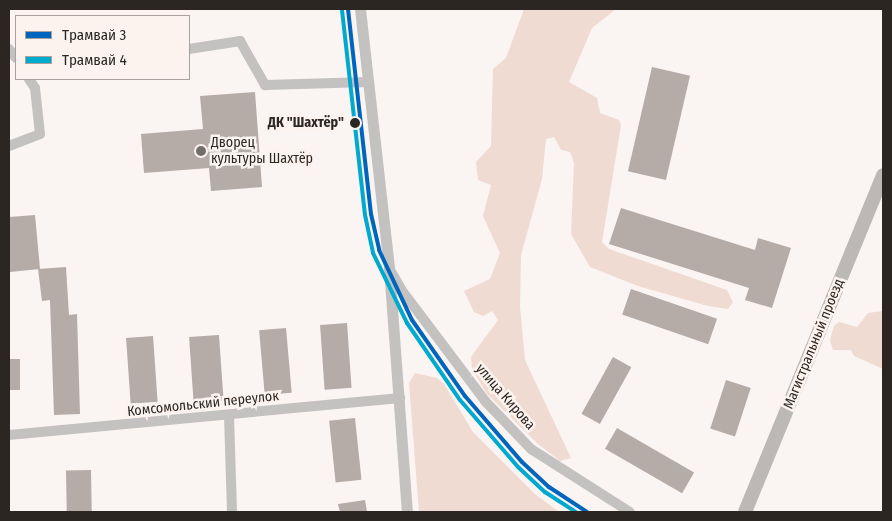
<!DOCTYPE html>
<meta charset="utf-8">
<style>
body{margin:0}
#map{position:relative;width:892px;height:521px;overflow:hidden;background:#faf4f2;font-family:"Fira Sans Condensed",sans-serif}
div>[style]{position:absolute}
[style*='--x']{left:calc(var(--x)*1px);top:calc(var(--y)*1px);width:calc(var(--w)*1px);rotate:calc(var(--a)*1deg)}
.green>*{inset:0;background:#efdbd1}
.building>*{inset:0;background:#b5aba7;transform-origin:0 0}
.minor>*{height:10px;margin:-5px;padding:0 5px;transform-origin:5px;border-radius:5px;background:#c4c2c1}
.tertiary>*{height:11px;margin:-5.5px;padding:0 5.5px;transform-origin:5.5px;border-radius:5.5px;background:#c4c2c1}
.secondary>*{height:14px;margin:-7px;padding:0 7px;transform-origin:7px;border-radius:7px;background:#bbb8b6}
.tram-1>*{height:4px;margin:-2px;padding:0 2px;transform-origin:2px;border-radius:2px;background:#0065bd}
.tram-2>*{height:4px;margin:-2px;padding:0 2px;transform-origin:2px;border-radius:2px;background:#00a9ce}
.dots>*{width:14px;height:14px;translate:-50% -50%;box-sizing:border-box;border:2px solid #fdf3ee;border-radius:50%}
span{translate:-50% -50%;white-space:nowrap;text-align:center;line-height:1.15;-webkit-text-stroke:5px #fdf3ee;paint-order:stroke}
.stop-label{font-size:14px;color:#2c2623;font-weight:700}
.right{translate:-100% -50%;text-align:right}
.poi-label{font-size:14px;color:#2c2623}
.left{translate:0 -50%;text-align:left}
.street-label{font-size:14px;color:#2c2623}
.frame{position:absolute;inset:0;border:10px solid #2c2623;pointer-events:none}
.legend{position:absolute;left:15px;top:15px;width:175px;height:65px;box-sizing:border-box;background:#fdf3ee;border:1px solid #a9a19d;margin:0;padding:6px 9px;list-style:none;font-size:15px;color:#2c2623}
.legend li{display:flex;align-items:center;gap:10px;height:25px}
.legend b{width:25px;border:1px solid #a9a19d}
</style>
<div id="map">
<div class="green">
<i style="clip-path:polygon(524px 9px,616px 9px,592px 28px,569px 82px,597px 98px,600px 113px,619px 120px,621px 125px,602px 242px,609px 249px,727px 290px,733px 302px,728px 309px,708px 306px,638px 286px,590px 267px,571px 234px,574px 163px,570px 152px,561px 150px,554px 137px,546px 139px,542px 179px,521px 255px,520px 307px,525px 360px,571px 458px,560px 461px,538px 444px,487px 394px,472px 369px,471px 357px,498px 320px,492px 311px,483px 316px,474px 312px,464px 291px,490px 279px,500px 253px,483px 216px,491px 185px,478px 180px,476px 162px,491px 146px,493px 69px,506px 58px)"></i>
<i style="clip-path:polygon(883px 311px,883px 369px,854px 356px,851px 350px,833px 350px,830px 340px,834px 326px,839px 322px,857px 327px,868px 313px)"></i>
<i style="clip-path:polygon(415px 373px,437px 378px,444px 384px,473px 432px,535px 494px,559px 512px,419px 512px,409px 383px)"></i>
</div>
<div class="building">
<i style="left:652px;top:67px;width:39px;height:107px;rotate:13deg"></i>
<i style="clip-path:polygon(255px 92px,262px 187px,211px 191px,209px 168px,144px 173px,141px 134px,203px 129px,200px 96px)"></i>
<i style="clip-path:polygon(621px 208px,755px 250px,758px 238px,791px 248px,772px 308px,745px 300px,749px 288px,609px 244px)"></i>
<i style="clip-path:polygon(35px 215px,40px 269px,10px 272px,9px 217px)"></i>
<i style="clip-path:polygon(66px 267px,69px 315px,77px 314px,80px 414px,54px 415px,50px 300px,42px 301px,38px 269px)"></i>
<i style="left:631px;top:289px;width:91px;height:27px;rotate:19deg"></i>
<i style="left:347px;top:323px;width:65px;height:27px;rotate:86deg"></i>
<i style="left:286px;top:328px;width:65px;height:27px;rotate:85deg"></i>
<i style="left:219px;top:335px;width:66px;height:30px;rotate:86deg"></i>
<i style="left:153px;top:336px;width:66px;height:27px;rotate:86deg"></i>
<i style="left:613px;top:357px;width:21px;height:65px;rotate:29deg"></i>
<i style="left:9px;top:359px;width:11px;height:31px"></i>
<i style="left:726px;top:380px;width:26px;height:51px;rotate:18deg"></i>
<i style="left:355px;top:418px;width:62px;height:26px;rotate:84deg"></i>
<i style="left:617px;top:428px;width:89px;height:24px;rotate:30deg"></i>
<i style="left:91px;top:470px;width:42px;height:25px;rotate:89deg"></i>
<i style="clip-path:polygon(365px 500px,367px 512px,340px 512px,338px 504px)"></i>
</div>
<div class="minor">
<i style="--x:9;--y:49;--w:11;--a:52"></i>
<i style="--x:189;--y:49;--w:52;--a:-8.9"></i>
<i style="--x:240;--y:41;--w:51;--a:60.4"></i>
<i style="--x:265;--y:85;--w:104;--a:-1.7"></i>
<i style="--x:9;--y:146;--w:33;--a:-21"></i>
<i style="--x:40;--y:134;--w:46;--a:-96.2"></i>
<i style="--x:35;--y:88;--w:11;--a:-124"></i>
<i style="--x:389;--y:268;--w:28;--a:60"></i>
<i style="--x:403;--y:292;--w:136;--a:53"></i>
<i style="--x:485;--y:401;--w:66;--a:46.2"></i>
<i style="--x:531;--y:449;--w:117;--a:32.5"></i>
<i style="--x:229;--y:416;--w:96;--a:88.2"></i>
<i style="--x:9;--y:435;--w:393;--a:-5.4"></i>
</div>
<div class="tertiary">
<i style="--x:360;--y:9;--w:261;--a:83.6"></i>
<i style="--x:389;--y:268;--w:245;--a:85.8"></i>
</div>
<div class="secondary">
<i style="--x:745;--y:512;--w:364;--a:-67.7"></i>
</div>
<div class="tram-1">
<i style="--x:348;--y:9;--w:206;--a:83.6"></i>
<i style="--x:371;--y:214;--w:37;--a:77"></i>
<i style="--x:379;--y:250;--w:77;--a:64.8"></i>
<i style="--x:412;--y:320;--w:93;--a:55.1"></i>
<i style="--x:465;--y:396;--w:87;--a:49.2"></i>
<i style="--x:522;--y:462;--w:37;--a:43"></i>
<i style="--x:549;--y:487;--w:45;--a:33.3"></i>
</div>
<div class="tram-2">
<i style="--x:342;--y:10;--w:206;--a:83.6"></i>
<i style="--x:365;--y:215;--w:39;--a:78"></i>
<i style="--x:373;--y:253;--w:78;--a:64.1"></i>
<i style="--x:407;--y:323;--w:93;--a:55.5"></i>
<i style="--x:460;--y:400;--w:89;--a:49.1"></i>
<i style="--x:518;--y:467;--w:37;--a:43"></i>
<i style="--x:545;--y:492;--w:37;--a:33"></i>
</div>
<div class="dots">
<i style="left:355px;top:123px;background:#2c2623"></i>
<i style="left:201px;top:151px;background:#746e6b"></i>
</div>
<div class="stop-label">
<span class="right" style="left:344px;top:123px">ДК "Шахтёр"</span>
</div>
<div class="poi-label">
<span class="left" style="left:211px;top:151px">Дворец<br>культуры Шахтёр</span>
</div>
<div class="street-label">
<span style="left:814px;top:344px;rotate:-68deg">Магистральный проезд</span>
<span style="left:505px;top:397px;rotate:49deg">улица Кирова</span>
<span style="left:203px;top:404px;rotate:-6deg">Комсомольский переулок</span>
</div>
<div class="frame"></div>
<ul class="legend">
<li><b style="height:6px;background:#0065bd"></b>Трамвай 3</li>
<li><b style="height:6px;background:#00a9ce"></b>Трамвай 4</li>
</ul>
</div>
